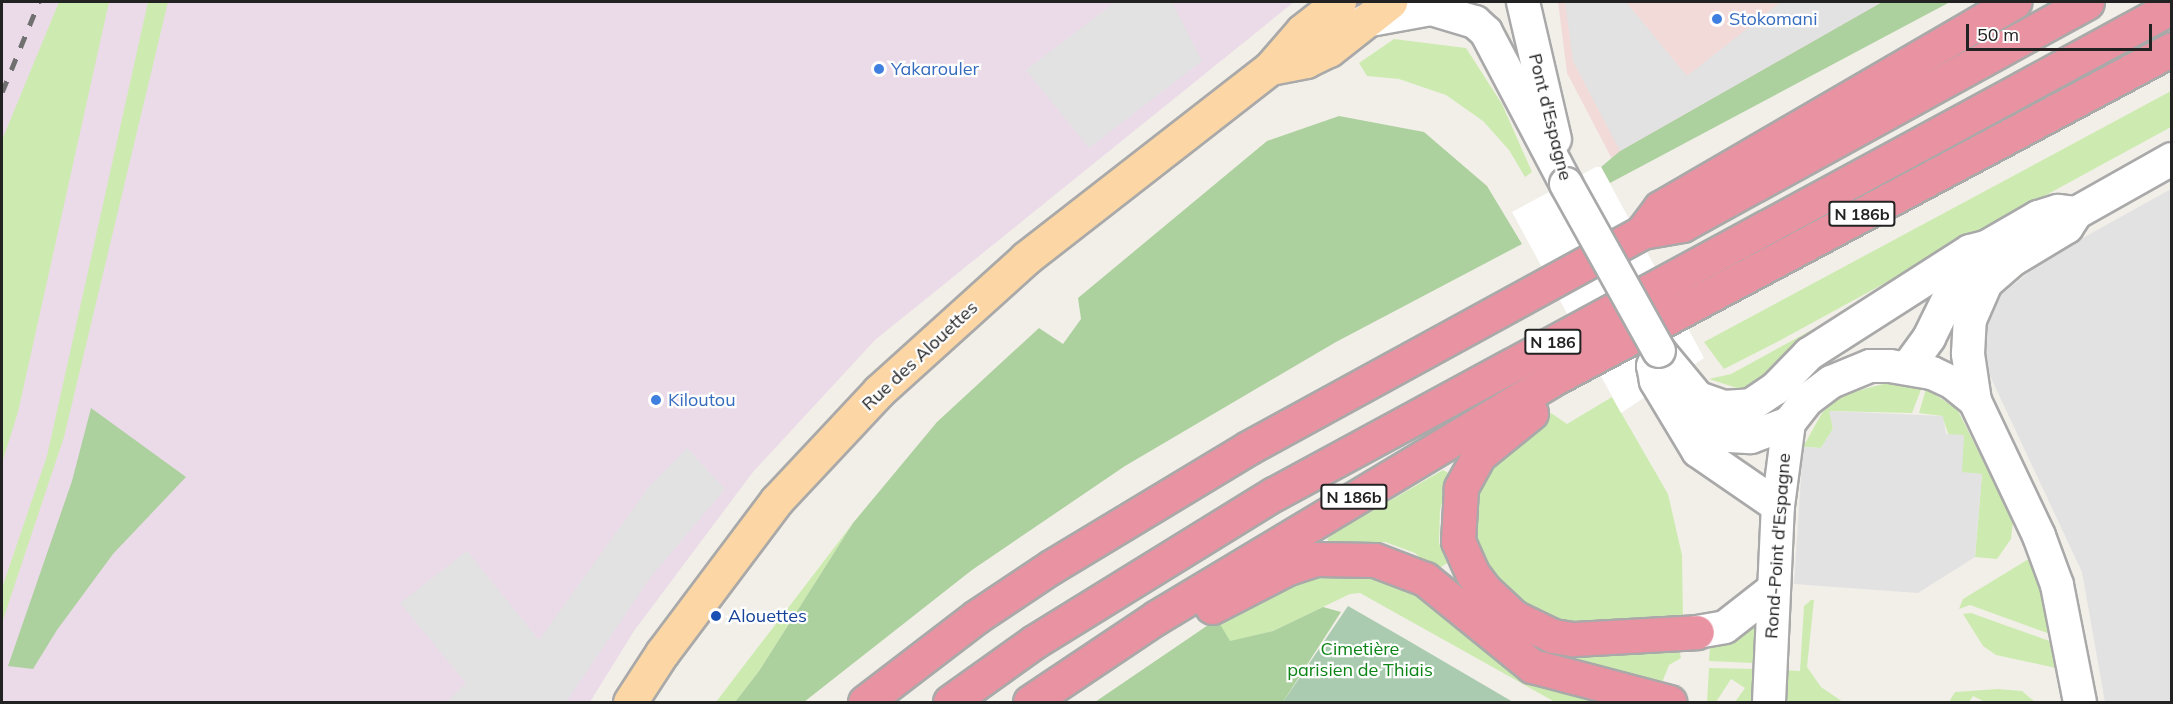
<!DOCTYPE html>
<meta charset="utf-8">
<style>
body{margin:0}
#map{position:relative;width:2173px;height:704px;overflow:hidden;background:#f2efe9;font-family:Mulish,sans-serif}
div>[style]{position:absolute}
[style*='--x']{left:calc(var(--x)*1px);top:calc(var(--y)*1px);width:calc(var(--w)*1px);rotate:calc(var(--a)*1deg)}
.commercial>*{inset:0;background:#f2dad9}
.industrial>*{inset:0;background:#ebdbe8}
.grass>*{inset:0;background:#cdebb0}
.forest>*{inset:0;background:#add19e}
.cemetery>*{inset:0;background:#aacbaf}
.parking>*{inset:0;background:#e2e2e2}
.pier>*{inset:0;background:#fff}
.roads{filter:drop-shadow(2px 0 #a9a9a9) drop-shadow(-2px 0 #a9a9a9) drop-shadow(0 2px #a9a9a9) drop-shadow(0 -2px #a9a9a9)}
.minor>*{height:32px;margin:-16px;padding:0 16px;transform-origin:16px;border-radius:16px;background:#fff}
.major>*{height:33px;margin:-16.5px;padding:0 16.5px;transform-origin:16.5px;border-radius:16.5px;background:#fcd6a4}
.highway>*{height:33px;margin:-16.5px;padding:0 16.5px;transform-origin:16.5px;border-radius:16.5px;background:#e892a2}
.rail>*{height:4.5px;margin-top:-2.25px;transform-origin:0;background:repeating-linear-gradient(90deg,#707070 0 12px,transparent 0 24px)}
.bridges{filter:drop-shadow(2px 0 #a9a9a9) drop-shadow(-2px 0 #a9a9a9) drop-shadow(0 2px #a9a9a9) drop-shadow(0 -2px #a9a9a9)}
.minor-bridge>*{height:32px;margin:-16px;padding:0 16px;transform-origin:16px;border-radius:16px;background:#fff}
.dots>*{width:16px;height:16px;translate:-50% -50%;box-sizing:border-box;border:3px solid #fff;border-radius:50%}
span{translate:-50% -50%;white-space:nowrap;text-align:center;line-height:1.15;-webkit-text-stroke:4.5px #fff;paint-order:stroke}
.shield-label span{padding:2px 4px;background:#fff;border:2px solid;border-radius:4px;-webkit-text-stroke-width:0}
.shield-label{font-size:16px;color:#222;font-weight:700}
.shop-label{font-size:18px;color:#366cbe}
.left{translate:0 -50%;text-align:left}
.street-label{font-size:18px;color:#222}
.transit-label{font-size:18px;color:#164399}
.park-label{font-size:18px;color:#0c8416}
.frame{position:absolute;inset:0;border:3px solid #222;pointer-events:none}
.scale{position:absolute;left:1966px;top:24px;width:186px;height:27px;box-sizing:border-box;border:3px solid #222;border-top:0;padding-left:8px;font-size:18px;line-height:21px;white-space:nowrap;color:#222;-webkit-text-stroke:4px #fff;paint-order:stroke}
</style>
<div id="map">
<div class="commercial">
<i style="clip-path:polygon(1558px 2px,1908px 2px,1613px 161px,1567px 73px)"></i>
</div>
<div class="industrial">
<i style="clip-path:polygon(2px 2px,1294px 2px,875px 340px,753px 472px,634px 631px,590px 702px,2px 702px)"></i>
</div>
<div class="grass">
<i style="clip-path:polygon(59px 2px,109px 2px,18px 412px,2px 463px,2px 140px)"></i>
<i style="clip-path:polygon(148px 2px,168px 2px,64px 437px,2px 623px,2px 588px,47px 456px)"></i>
<i style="clip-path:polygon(1394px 39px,1466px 48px,1502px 104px,1532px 172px,1525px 177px,1509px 150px,1483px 121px,1446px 95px,1399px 79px,1367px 76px,1359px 63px)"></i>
<i style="clip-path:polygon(2171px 91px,2171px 127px,1777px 342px,1724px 369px,1704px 342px)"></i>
<i style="clip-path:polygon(1872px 297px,1752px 387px,1737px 388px,1709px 379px,1731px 374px)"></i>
<i style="clip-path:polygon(1891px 382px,1922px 387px,1912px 413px,1830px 411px,1833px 429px,1821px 448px,1803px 447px,1822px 413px,1841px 395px)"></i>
<i style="clip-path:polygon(1926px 389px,1957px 409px,2013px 520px,2011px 539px,1997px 559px,1975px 557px,1982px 474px,1962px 473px,1942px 416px,1919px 413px)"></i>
<i style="clip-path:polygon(1612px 397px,1668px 494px,1682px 555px,1683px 618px,1572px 622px,1532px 611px,1506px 595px,1473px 547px,1474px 494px,1516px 436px,1551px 413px,1567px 424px)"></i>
<i style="clip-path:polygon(1443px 470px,1450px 474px,1440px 510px,1439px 543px,1447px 563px,1435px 571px,1415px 553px,1385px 542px,1331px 545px,1327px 539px,1334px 533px)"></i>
<i style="clip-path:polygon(853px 523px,759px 671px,735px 702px,716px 702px)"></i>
<i style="clip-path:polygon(2027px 560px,2030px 560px,2038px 579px,2050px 634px,1970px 605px,1959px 609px,1963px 599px)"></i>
<i style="clip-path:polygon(1313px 571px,1377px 571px,1435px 600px,1515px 672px,1555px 690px,1609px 702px,1555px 702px,1360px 593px,1350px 594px,1273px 631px,1229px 642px,1217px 619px)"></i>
<i style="clip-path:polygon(1811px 600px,1814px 600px,1807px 667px,1821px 687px,1843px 702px,1782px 702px,1783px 670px,1800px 671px,1804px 606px)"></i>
<i style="clip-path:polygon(1971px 613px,2052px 642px,2056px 668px,1996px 655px,1983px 646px,1963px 614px)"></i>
<i style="clip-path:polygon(1758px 621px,1757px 659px,1753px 663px,1709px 661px,1710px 646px)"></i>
<i style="clip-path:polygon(1679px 648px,1681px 658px,1669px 665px,1661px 685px,1544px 653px,1548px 649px)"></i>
<i style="clip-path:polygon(1709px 668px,1756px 669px,1754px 702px,1735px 702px,1745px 688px,1731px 679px,1716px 702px,1707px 702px)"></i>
<i style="clip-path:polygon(1998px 689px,2022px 691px,2035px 702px,1985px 702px,1973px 696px,1969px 702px,1949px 702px,1955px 692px)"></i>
</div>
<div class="forest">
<i style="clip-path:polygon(1882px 2px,1950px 2px,1610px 183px,1601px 167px,1620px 151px)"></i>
<i style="clip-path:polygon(1339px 116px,1424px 132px,1487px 186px,1522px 244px,1336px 342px,1125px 466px,972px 570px,804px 702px,735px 702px,759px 671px,853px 523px,937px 422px,1039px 328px,1063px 344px,1081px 319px,1078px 298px,1267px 141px)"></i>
<i style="clip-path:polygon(91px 408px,186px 477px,113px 554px,57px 630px,33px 669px,8px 666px,72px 481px)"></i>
<i style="clip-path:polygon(1323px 607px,1341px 612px,1283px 702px,1095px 702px,1217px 619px,1230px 641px,1273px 631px)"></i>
</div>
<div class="cemetery">
<i style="clip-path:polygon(1348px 606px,1402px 637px,1513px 702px,1283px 702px)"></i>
</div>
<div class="parking">
<i style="clip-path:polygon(1115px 2px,1172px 2px,1202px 61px,1089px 148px,1026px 70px)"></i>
<i style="clip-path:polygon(1565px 2px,1626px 2px,1687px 76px,1781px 2px,1882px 2px,1620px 151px,1573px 61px)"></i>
<i style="clip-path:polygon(2171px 189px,2171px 702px,2105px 702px,2082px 572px,1984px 363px,1985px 319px,1996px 299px,2045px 259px)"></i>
<i style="clip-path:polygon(1829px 411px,1943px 416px,1946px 434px,1964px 435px,1962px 472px,1982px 474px,1975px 557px,1918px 593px,1794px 584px,1803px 447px,1821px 448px,1833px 429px)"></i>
<i style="clip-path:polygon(687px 448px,725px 489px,650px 578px,566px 702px,447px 702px,466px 683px,400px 603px,467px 551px,539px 640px,648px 488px)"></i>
</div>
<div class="pier">
<i style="clip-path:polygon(1596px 167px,1601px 167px,1704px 358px,1621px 413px,1512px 212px)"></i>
</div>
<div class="roads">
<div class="minor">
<i style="--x:1523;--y:2;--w:141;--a:76.9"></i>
<i style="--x:1365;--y:21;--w:67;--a:-10.3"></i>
<i style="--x:1431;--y:9;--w:46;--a:16.5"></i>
<i style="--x:1475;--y:22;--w:15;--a:42"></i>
<i style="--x:1486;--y:32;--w:172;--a:62.2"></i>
<i style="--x:1908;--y:367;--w:36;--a:-54"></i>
<i style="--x:1929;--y:338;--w:61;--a:-63.9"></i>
<i style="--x:1956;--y:283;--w:34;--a:-50"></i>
<i style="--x:1698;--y:398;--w:32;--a:62"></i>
<i style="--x:1713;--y:426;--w:19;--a:32"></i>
<i style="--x:1729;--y:436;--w:22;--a:3"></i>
<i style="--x:1751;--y:437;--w:40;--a:-20.2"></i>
<i style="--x:1975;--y:401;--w:48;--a:-98.5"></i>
<i style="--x:1968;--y:354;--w:34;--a:-87"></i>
<i style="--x:1970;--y:320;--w:40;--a:-66.6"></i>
<i style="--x:1986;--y:283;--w:37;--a:-41"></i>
<i style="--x:2014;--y:259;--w:62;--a:-31.1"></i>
<i style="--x:2067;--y:227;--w:17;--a:-57"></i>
<i style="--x:2076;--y:213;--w:110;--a:-29.4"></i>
<i style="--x:1778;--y:506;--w:97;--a:-145.5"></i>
<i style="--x:1698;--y:451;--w:82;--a:-121"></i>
<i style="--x:1656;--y:381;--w:15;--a:-101"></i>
<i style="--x:1653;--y:366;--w:16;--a:-68"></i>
<i style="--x:1659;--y:351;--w:61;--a:50.3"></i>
<i style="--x:1698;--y:398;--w:28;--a:19"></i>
<i style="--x:1724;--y:407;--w:27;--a:-4"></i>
<i style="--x:1751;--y:405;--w:29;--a:-34"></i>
<i style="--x:1775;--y:389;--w:49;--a:-45.8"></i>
<i style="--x:1809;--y:354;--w:191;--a:-32.6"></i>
<i style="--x:1970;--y:251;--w:16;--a:-14"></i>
<i style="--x:1986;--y:247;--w:60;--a:-30"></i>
<i style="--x:2038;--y:217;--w:21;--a:-17"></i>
<i style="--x:2058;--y:211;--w:18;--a:6"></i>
<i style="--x:1697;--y:632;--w:28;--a:-10"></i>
<i style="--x:1725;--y:627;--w:58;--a:-38"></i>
<i style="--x:1769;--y:702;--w:196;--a:-87.4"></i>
<i style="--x:1778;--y:506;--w:84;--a:-82.5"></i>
<i style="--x:1789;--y:423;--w:29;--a:-52"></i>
<i style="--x:1807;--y:400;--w:30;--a:-37"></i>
<i style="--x:1831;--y:382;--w:42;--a:-22.3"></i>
<i style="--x:1870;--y:366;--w:20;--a:0"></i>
<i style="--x:1890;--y:366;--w:43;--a:9.5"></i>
<i style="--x:1932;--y:373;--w:23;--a:25"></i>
<i style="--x:1953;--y:383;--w:28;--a:39"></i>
<i style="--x:1975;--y:401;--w:149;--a:64.6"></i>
<i style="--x:2039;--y:536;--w:52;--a:69.8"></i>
<i style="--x:2057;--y:585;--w:119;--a:78.9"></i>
</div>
<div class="major">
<i style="--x:1270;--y:68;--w:37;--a:-11"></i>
<i style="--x:1306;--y:61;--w:25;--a:-26"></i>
<i style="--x:1329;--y:50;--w:78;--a:-38.2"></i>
<i style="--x:630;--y:702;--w:59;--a:-56.9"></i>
<i style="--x:662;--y:653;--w:191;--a:-53.1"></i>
<i style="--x:777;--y:500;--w:149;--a:-46.9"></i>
<i style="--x:879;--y:391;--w:198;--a:-42.1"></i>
<i style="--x:1026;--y:258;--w:309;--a:-37.9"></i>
<i style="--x:1270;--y:68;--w:49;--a:-49.1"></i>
<i style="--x:1302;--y:31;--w:47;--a:-38.1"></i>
</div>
<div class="highway">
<i style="--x:1642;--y:232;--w:30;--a:-53"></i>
<i style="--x:1660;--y:208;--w:410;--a:-30.2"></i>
<i style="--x:1531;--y:413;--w:67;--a:141.1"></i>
<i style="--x:1479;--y:455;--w:38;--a:119"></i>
<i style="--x:1461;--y:488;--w:53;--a:93.2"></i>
<i style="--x:1458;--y:541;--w:35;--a:66"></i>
<i style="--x:1472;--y:573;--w:21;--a:53"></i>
<i style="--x:1485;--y:590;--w:40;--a:43"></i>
<i style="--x:1514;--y:617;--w:43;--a:26"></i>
<i style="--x:1553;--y:636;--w:20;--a:9"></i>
<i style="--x:1573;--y:639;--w:124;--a:-3.2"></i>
<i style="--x:1212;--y:607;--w:85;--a:-27.2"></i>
<i style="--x:1288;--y:568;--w:29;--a:-18"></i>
<i style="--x:1316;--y:559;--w:59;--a:1"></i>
<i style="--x:1375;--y:560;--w:53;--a:20.8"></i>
<i style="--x:1425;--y:579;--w:138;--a:39.1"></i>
<i style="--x:1532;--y:666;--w:142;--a:14.7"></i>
<i style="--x:865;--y:702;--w:140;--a:-37.4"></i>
<i style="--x:976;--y:617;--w:90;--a:-33.7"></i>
<i style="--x:1051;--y:567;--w:230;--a:-31.1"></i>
<i style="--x:1248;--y:448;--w:449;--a:-28.7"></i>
<i style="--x:1642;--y:232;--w:41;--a:-9.9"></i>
<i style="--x:1682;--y:225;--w:462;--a:-28.8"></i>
<i style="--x:950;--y:702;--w:103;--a:-35.5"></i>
<i style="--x:1034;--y:642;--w:282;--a:-31.7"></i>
<i style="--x:1274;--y:494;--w:1022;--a:-28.47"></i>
<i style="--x:1030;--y:702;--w:153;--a:-33.8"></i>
<i style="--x:1157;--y:617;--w:462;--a:-31"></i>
<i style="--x:1553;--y:379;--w:701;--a:-28.06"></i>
</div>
</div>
<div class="rail">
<i style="--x:2;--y:92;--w:97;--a:-67.7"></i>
</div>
<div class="bridges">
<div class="minor-bridge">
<i style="--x:1566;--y:184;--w:191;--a:60.9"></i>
</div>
</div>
<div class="dots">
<i style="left:1717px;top:19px;background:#3f7fe0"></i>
<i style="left:879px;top:69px;background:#3f7fe0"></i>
<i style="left:656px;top:400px;background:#3f7fe0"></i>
<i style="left:716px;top:616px;background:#1a4fb4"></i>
</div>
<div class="shield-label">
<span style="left:1862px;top:214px">N 186b</span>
<span style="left:1553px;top:342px">N 186</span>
<span style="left:1354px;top:497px">N 186b</span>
</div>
<div class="shop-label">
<span class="left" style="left:1729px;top:19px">Stokomani</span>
<span class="left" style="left:891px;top:69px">Yakarouler</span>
<span class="left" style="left:668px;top:400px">Kiloutou</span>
</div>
<div class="street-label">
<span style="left:1550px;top:117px;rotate:76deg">Pont d'Espagne</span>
<span style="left:920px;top:356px;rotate:-43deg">Rue des Alouettes</span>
<span style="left:1778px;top:546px;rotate:-86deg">Rond-Point d'Espagne</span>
</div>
<div class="transit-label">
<span class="left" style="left:728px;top:616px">Alouettes</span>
</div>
<div class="park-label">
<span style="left:1360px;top:660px">Cimetière<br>parisien de Thiais</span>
</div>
<div class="frame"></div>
<div class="scale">50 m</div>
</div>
